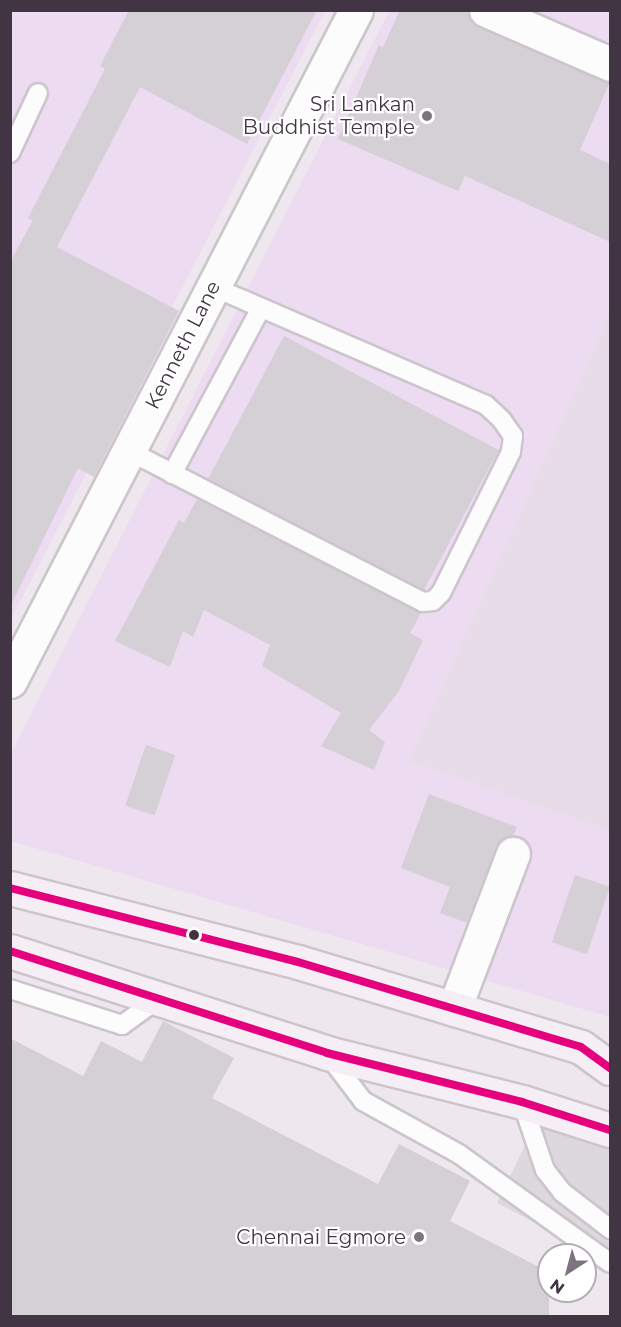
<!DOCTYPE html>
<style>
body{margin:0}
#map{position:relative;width:621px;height:1327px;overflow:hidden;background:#eee8ee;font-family:Montserrat,sans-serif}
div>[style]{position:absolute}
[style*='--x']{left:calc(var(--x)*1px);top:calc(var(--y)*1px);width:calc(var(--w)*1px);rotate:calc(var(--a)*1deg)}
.residential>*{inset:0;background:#e8dce8}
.commercial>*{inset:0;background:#eddbf1}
.parking>*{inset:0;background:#ddd8dd}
.building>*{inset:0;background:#d5cfd6;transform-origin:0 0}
.roads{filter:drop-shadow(2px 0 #ccc5cc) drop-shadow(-2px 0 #ccc5cc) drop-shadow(0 2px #ccc5cc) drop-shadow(0 -2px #ccc5cc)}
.lane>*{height:18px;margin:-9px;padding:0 9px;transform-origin:9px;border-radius:9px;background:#fcfcfc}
.street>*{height:33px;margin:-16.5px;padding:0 16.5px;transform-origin:16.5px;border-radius:16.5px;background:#fcfcfc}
.secondary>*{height:33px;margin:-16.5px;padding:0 16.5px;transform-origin:16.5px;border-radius:16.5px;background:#f5eef5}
.bus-1>*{height:8px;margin:-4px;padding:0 4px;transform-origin:4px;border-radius:4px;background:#e5007d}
.dots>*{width:16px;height:16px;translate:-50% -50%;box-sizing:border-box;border:3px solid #fff;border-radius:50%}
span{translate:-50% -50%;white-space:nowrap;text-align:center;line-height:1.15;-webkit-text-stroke:4.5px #fff;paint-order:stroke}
.poi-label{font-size:20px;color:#413543}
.right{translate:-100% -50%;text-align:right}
.street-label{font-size:20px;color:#413543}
.frame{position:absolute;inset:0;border:12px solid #413543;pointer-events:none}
.north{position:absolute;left:537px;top:1243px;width:60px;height:60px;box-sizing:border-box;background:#fff;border:2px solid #b3aeb4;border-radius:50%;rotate:216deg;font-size:16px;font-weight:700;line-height:24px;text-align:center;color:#413543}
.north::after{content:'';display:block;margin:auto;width:21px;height:27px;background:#7e747f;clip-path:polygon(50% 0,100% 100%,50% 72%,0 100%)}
</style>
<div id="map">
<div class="residential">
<i style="clip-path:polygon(610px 312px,610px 831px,408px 761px)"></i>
</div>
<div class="commercial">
<i style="clip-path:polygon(11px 11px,325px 11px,11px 619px)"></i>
<i style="clip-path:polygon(389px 11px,610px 11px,610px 312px,408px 761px,610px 831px,610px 1017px,11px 841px,10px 755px)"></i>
</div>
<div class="parking">
<i style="clip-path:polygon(537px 1121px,610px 1141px,610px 1261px,497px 1203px)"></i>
</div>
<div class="building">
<i style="clip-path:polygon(129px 10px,317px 10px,247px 144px,140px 87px,57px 247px,179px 311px,94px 477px,78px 468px,10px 607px,10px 262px,33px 220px,28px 218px,105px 69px,100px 66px)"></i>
<i style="clip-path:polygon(400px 10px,465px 10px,479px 27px,610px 82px,580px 150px,610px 164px,610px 242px,465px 176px,458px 191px,338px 139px,379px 45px,383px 47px)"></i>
<i style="left:284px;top:336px;width:243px;height:162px;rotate:28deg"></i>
<i style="clip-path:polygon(197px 499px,421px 613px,410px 633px,423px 640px,399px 691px,369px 730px,385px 742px,374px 770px,321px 746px,341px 713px,262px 666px,270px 645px,204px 610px,193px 637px,183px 631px,170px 667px,115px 641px,179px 520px,184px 523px)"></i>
<i style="left:146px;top:745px;width:31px;height:64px;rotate:19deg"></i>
<i style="clip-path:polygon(429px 794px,517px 827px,513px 836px,502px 839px,496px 847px,467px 923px,440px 913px,450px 887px,401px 868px)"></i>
<i style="left:575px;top:875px;width:37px;height:71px;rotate:19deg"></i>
<i style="clip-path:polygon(163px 1021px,234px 1058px,212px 1098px,378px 1184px,399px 1144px,470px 1181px,450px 1221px,549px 1272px,549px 1317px,10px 1317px,10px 1038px,83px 1076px,101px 1041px,142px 1062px)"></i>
</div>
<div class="roads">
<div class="lane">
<i style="--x:10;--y:153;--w:66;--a:-65"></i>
<i style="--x:129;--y:451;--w:331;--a:27.2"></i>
<i style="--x:423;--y:602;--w:10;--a:-6"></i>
<i style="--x:433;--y:601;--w:11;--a:-45"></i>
<i style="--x:441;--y:593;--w:157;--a:-63.6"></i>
<i style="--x:511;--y:452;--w:16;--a:-83"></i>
<i style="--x:513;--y:436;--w:19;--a:-125"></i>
<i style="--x:502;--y:420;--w:22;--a:-137"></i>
<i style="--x:486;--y:405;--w:297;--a:-156.6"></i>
<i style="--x:172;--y:474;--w:188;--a:-61.8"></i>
<i style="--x:10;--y:989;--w:118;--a:17.8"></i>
<i style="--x:122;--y:1025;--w:44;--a:-35.8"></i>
<i style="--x:329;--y:1056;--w:56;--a:52.9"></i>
<i style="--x:363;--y:1101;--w:110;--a:28.9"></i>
<i style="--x:459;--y:1154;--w:186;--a:35.8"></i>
<i style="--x:522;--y:1102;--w:72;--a:71.3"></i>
<i style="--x:545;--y:1170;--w:28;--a:52"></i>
<i style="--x:562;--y:1192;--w:61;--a:37.6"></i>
</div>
<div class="street">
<i style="--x:486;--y:10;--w:135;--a:23.5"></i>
<i style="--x:10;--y:681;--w:755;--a:-62.72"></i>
<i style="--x:454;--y:1009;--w:166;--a:-69.2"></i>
</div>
<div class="secondary">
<i style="--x:10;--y:888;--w:297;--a:14.4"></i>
<i style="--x:298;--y:962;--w:295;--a:16.7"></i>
<i style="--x:581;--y:1047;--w:36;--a:36"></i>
<i style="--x:10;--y:951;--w:333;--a:17.8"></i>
<i style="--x:327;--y:1053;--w:201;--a:14.1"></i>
<i style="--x:522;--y:1102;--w:92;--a:17.7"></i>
</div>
</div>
<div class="bus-1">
<i style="--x:10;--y:888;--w:297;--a:14.4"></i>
<i style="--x:298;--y:962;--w:295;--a:16.7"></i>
<i style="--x:581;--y:1047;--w:36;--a:36"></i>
<i style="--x:10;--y:951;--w:333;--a:17.8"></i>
<i style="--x:327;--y:1053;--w:201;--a:14.1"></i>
<i style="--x:522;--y:1102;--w:92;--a:17.7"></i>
</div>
<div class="dots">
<i style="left:427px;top:116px;background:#7e747f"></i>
<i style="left:194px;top:935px;background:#413543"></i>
<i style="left:419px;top:1237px;background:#7e747f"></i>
</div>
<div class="poi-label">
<span class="right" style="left:415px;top:116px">Sri Lankan<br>Buddhist Temple</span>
<span class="right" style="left:406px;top:1237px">Chennai Egmore</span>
</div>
<div class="street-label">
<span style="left:183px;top:345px;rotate:-63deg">Kenneth Lane</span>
</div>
<div class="frame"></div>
<div class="north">N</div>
</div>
